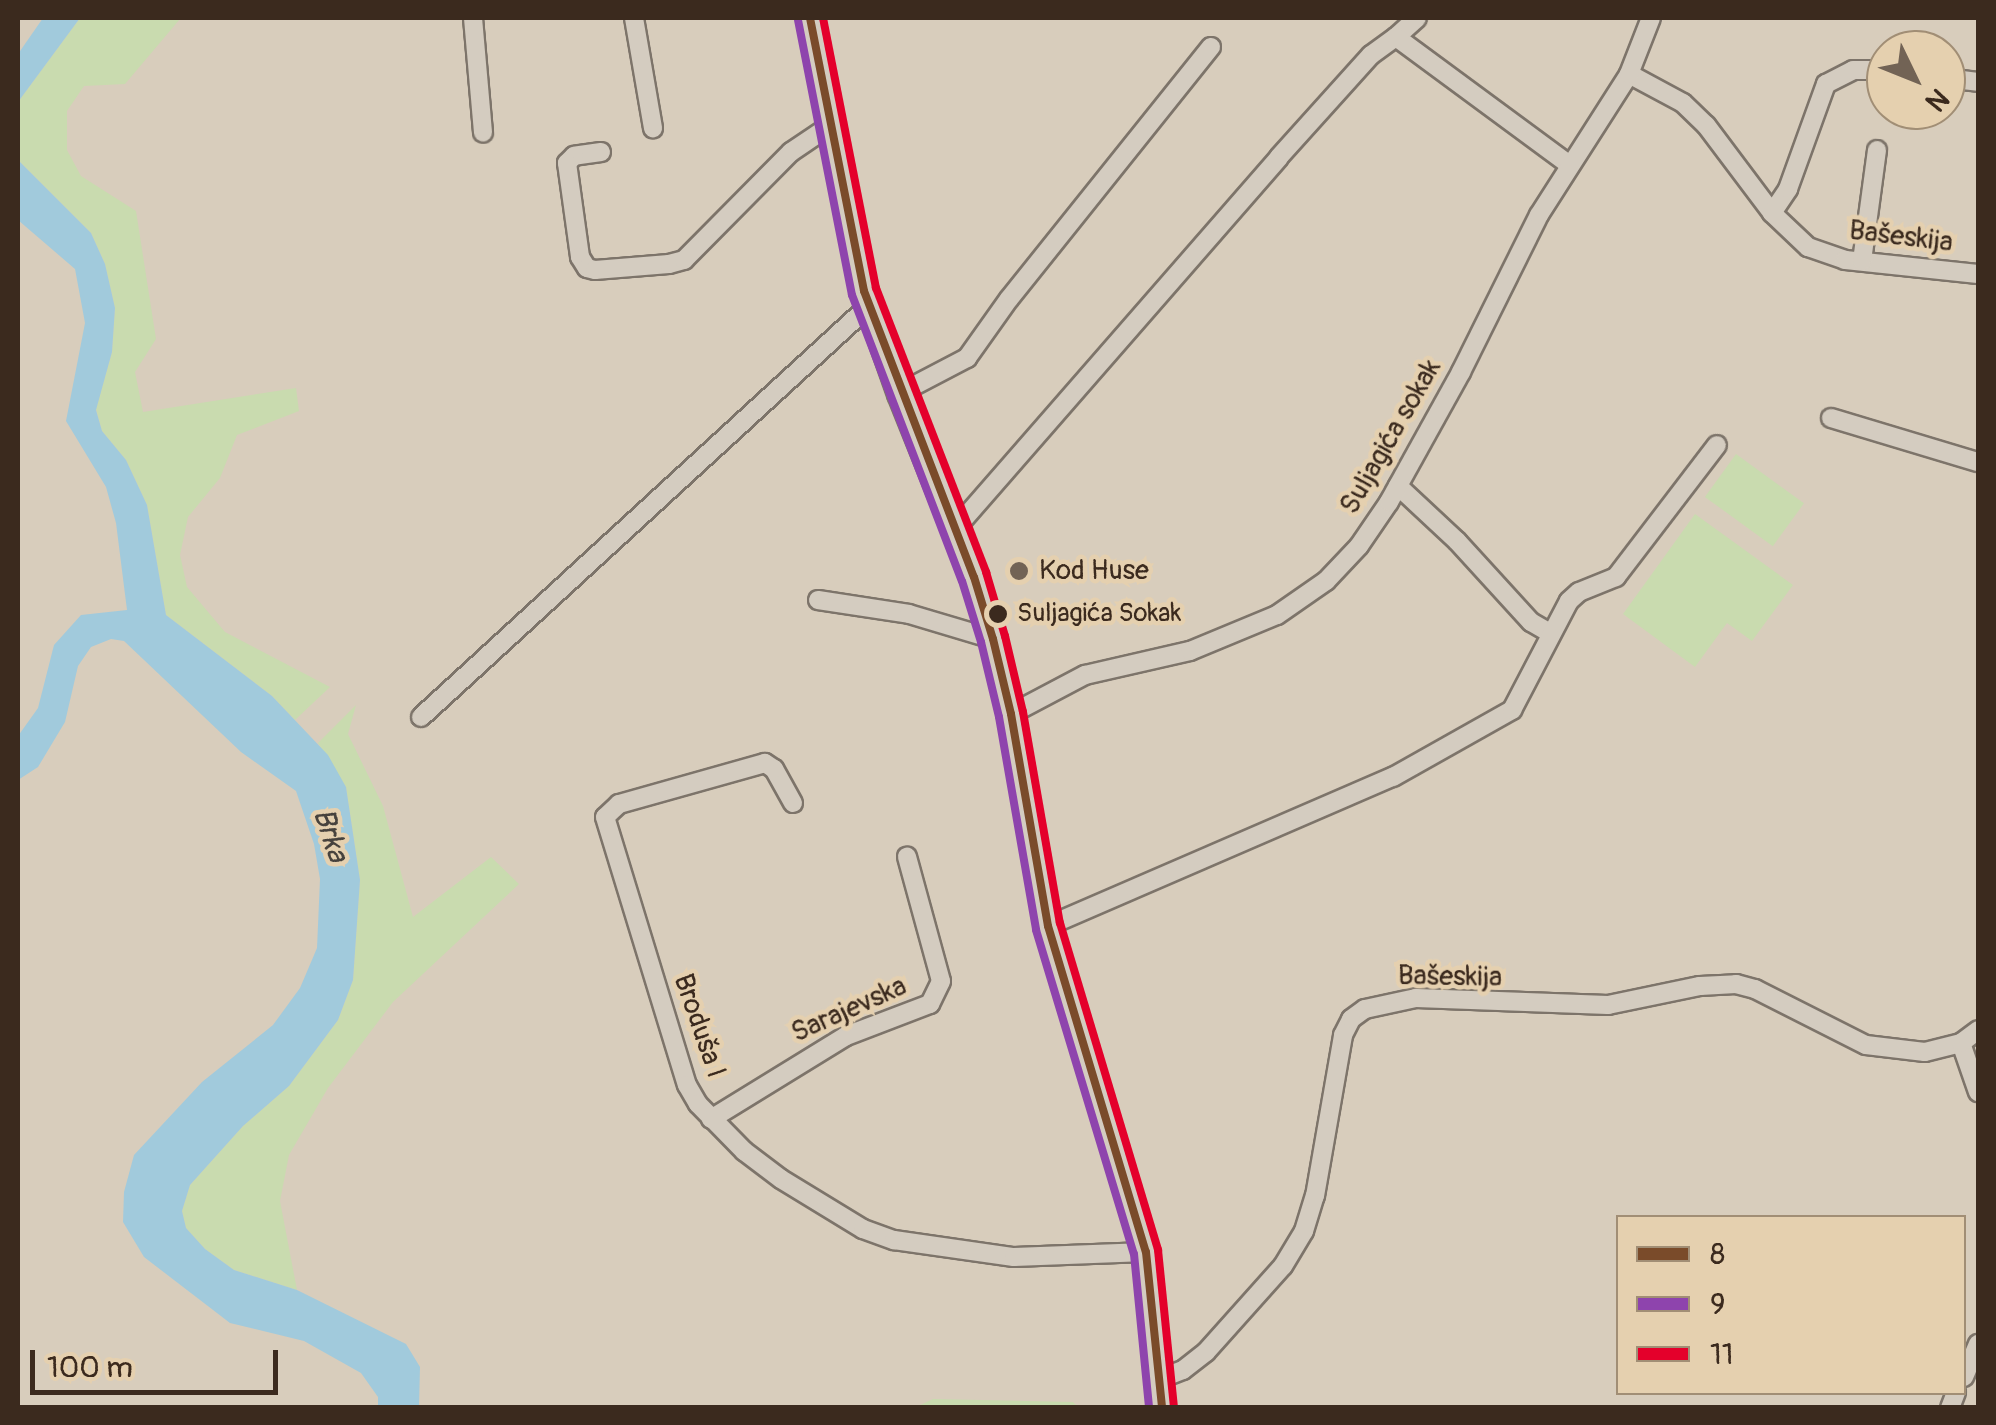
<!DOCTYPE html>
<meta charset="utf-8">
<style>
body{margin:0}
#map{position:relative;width:1996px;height:1425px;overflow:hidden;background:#d8cdbc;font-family:Pangolin,sans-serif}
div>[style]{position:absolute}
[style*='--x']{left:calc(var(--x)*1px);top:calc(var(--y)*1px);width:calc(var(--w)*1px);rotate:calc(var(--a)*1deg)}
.green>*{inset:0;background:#c9dbaf;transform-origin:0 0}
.water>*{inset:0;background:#a1cadc}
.roads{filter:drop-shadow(2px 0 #7d746a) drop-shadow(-2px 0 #7d746a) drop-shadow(0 2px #7d746a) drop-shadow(0 -2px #7d746a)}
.street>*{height:18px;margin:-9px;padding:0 9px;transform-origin:9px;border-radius:9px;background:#d4ccc0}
.secondary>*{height:25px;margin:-12.5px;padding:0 12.5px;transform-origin:12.5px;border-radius:12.5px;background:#d4ccc0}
.bus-1>*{height:8px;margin:-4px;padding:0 4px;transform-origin:4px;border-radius:4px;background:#7a4b2a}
.bus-2>*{height:8px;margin:-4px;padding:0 4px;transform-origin:4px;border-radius:4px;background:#8e44ad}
.bus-3>*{height:8px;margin:-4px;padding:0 4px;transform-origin:4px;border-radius:4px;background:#e4002b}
.dots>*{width:28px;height:28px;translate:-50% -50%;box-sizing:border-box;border:5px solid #e5d0af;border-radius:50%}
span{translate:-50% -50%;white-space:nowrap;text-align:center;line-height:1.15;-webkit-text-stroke:9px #e5d0af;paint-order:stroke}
.bus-label{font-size:26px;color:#3b2a1e}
.left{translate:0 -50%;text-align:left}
.street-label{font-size:28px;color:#3b2a1e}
.poi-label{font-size:28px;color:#3b2a1e}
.water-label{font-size:30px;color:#47423d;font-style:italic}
.frame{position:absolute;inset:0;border:20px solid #3b2a1e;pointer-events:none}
.legend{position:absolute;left:1616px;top:1215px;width:350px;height:180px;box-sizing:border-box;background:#e5d0af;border:2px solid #a18e75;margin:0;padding:12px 18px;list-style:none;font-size:30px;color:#3b2a1e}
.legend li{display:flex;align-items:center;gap:20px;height:50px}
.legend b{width:50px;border:2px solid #a18e75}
.north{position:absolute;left:1866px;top:30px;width:100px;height:100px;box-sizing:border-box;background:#e5d0af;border:2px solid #a18e75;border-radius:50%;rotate:133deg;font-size:28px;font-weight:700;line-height:40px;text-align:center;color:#3b2a1e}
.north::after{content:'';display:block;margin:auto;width:35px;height:45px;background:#726355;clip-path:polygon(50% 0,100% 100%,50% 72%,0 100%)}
.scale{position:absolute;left:30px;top:1350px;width:248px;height:45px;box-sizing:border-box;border:5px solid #3b2a1e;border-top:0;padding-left:12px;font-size:30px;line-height:35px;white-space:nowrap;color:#3b2a1e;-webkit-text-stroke:8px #e5d0af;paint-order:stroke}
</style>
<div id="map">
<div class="green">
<i style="clip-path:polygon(80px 18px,180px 19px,125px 84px,84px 86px,67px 111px,67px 150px,81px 176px,136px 211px,156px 339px,135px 372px,143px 412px,296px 388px,299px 411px,237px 435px,220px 478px,188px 517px,180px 555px,187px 587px,225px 632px,330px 687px,295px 720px,272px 696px,166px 615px,147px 505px,126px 460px,102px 431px,96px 409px,112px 352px,115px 308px,105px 264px,91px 233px,18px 160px,18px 102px)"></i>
<i style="left:1736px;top:454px;width:84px;height:53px;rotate:36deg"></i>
<i style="clip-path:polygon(1695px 514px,1793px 585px,1752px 641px,1727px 623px,1695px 667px,1623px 614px)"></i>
<i style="clip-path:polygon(356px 705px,348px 734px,383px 806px,413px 917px,491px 857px,519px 884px,393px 1002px,328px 1088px,289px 1155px,280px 1201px,297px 1290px,234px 1270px,205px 1249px,186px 1228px,182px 1211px,190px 1185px,243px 1126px,289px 1086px,338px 1020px,353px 980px,360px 880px,346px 787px,318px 743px)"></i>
<i style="clip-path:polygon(933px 1399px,1073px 1402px,1078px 1407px,914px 1408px)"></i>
</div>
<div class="water">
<i style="clip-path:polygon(43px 18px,80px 18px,18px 102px,18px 54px)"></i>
<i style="clip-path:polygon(18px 160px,91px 233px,105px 264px,115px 308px,112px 352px,96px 410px,102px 431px,126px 460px,147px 505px,166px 615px,272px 696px,328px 755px,346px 787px,360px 880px,353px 980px,338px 1020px,289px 1086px,243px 1126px,190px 1185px,182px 1211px,186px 1228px,205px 1249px,234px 1270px,297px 1290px,406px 1344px,420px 1367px,419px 1407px,378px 1407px,378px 1397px,361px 1373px,304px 1341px,230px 1323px,144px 1257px,123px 1222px,124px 1192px,134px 1155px,202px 1082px,273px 1025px,300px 988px,317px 948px,320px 879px,314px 844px,296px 791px,241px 752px,124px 641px,111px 639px,91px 647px,78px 666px,65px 722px,38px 767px,18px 780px,18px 736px,38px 708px,54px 645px,81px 615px,127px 610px,116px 523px,106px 487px,66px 421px,85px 323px,75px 269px,18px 220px)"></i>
</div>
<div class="roads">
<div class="street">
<i style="--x:473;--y:18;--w:115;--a:85"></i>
<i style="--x:634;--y:18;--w:112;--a:80.2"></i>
<i style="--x:1396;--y:37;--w:28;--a:-42"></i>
<i style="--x:1629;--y:74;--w:61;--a:28.2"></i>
<i style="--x:1683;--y:103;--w:32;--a:44"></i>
<i style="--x:1706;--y:125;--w:110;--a:53.1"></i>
<i style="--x:1772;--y:213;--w:50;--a:43.4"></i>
<i style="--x:1808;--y:247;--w:39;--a:19"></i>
<i style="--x:1845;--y:260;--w:134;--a:6"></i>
<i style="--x:1946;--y:78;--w:32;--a:7"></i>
<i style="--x:601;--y:152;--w:27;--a:172"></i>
<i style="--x:574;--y:156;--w:10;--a:135"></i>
<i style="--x:567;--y:163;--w:95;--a:82.1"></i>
<i style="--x:580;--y:257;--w:13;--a:58"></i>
<i style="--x:587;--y:268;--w:8;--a:14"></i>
<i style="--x:595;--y:270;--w:74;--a:-4.6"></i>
<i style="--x:669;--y:264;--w:16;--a:-15"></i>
<i style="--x:684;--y:260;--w:152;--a:-45.3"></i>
<i style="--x:791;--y:152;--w:48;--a:-34"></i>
<i style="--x:1772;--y:213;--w:29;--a:-56"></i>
<i style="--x:1788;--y:189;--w:112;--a:-70.1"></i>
<i style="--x:1826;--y:84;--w:30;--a:-27"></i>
<i style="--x:1853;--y:70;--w:33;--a:0"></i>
<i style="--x:1862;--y:261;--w:112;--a:-82.3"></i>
<i style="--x:900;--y:393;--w:76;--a:-27.6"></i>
<i style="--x:967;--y:358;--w:72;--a:-54.6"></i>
<i style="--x:1009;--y:299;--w:323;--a:-51.3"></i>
<i style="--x:1831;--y:418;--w:153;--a:16.7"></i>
<i style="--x:1398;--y:486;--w:81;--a:43"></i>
<i style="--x:1457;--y:541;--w:110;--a:47.6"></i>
<i style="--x:1531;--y:622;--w:22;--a:30"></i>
<i style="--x:955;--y:529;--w:493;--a:-48.9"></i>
<i style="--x:1279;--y:157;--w:137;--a:-48"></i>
<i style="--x:1371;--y:55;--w:31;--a:-36"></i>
<i style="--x:1396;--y:37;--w:214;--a:36.4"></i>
<i style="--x:818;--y:600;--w:92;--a:8.7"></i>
<i style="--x:909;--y:614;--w:88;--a:16.6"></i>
<i style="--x:1011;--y:714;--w:84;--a:-27.8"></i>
<i style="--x:1085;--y:675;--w:108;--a:-12.9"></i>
<i style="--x:1190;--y:651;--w:94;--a:-22.5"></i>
<i style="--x:1277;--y:615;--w:60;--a:-34.8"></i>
<i style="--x:1326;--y:581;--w:48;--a:-46.7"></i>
<i style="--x:1359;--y:546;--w:53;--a:-55.7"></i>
<i style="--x:1389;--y:502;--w:149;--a:-61"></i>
<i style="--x:1461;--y:372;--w:175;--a:-63.6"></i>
<i style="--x:1539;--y:215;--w:167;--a:-57.4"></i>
<i style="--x:1629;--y:74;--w:60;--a:-68.6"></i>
<i style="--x:421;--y:717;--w:609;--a:-42.54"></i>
<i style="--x:793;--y:803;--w:39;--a:-119"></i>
<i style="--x:774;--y:769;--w:11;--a:-146"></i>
<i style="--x:765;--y:763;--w:152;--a:164.3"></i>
<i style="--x:619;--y:804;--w:19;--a:137"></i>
<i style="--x:605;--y:817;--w:280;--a:73"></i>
<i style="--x:687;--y:1085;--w:22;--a:60"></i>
<i style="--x:698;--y:1104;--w:66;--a:45.6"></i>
<i style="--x:744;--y:1151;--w:46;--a:37.1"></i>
<i style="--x:781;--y:1179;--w:96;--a:31.4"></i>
<i style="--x:863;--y:1229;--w:33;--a:20"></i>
<i style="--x:894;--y:1240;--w:121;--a:8.1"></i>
<i style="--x:1014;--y:1257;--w:132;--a:-2.2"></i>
<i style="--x:1048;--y:926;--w:376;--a:-23.4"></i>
<i style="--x:1393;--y:777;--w:137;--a:-29.4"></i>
<i style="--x:1512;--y:710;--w:123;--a:-62.4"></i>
<i style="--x:1569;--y:601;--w:13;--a:-42"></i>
<i style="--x:1579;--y:592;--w:40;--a:-22"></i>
<i style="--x:1616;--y:577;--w:166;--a:-52.6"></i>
<i style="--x:1961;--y:1043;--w:52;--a:70.9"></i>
<i style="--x:711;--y:1119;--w:158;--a:-31.6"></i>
<i style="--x:846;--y:1036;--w:90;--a:-20.9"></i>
<i style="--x:930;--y:1004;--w:25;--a:-64"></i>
<i style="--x:941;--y:981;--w:129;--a:-105.3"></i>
<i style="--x:1964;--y:1377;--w:36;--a:-67"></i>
<i style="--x:1162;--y:1378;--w:22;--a:-21"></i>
<i style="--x:1183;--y:1370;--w:29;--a:-38"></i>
<i style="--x:1206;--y:1352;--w:115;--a:-48.2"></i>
<i style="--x:1283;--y:1266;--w:41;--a:-59"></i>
<i style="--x:1304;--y:1231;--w:37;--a:-73"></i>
<i style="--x:1315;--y:1196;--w:163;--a:-80.1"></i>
<i style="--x:1343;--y:1035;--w:18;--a:-63"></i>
<i style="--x:1351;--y:1019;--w:17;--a:-36"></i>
<i style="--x:1365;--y:1009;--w:52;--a:-12.2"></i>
<i style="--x:1416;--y:998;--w:192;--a:2.1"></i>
<i style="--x:1608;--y:1005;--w:94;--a:-11.7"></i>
<i style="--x:1700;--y:986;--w:36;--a:-3"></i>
<i style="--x:1736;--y:984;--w:20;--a:15"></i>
<i style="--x:1755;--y:989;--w:124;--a:26.8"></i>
<i style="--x:1866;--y:1045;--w:59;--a:6.8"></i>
<i style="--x:1925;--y:1052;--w:37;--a:-14"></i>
<i style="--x:1961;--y:1043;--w:21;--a:-37"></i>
<i style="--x:1950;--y:1408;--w:17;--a:-69"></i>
</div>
<div class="secondary">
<i style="--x:810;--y:18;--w:278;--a:78.8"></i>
<i style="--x:864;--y:291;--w:108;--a:70.6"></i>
<i style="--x:900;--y:393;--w:198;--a:68.1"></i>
<i style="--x:974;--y:577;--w:65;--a:73"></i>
<i style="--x:993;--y:639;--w:77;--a:76.5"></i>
<i style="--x:1011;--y:714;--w:215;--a:80.1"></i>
<i style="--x:1048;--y:926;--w:340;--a:73.3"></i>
<i style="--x:1146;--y:1252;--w:157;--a:84.1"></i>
</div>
</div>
<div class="bus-1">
<i style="--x:810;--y:18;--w:278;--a:78.8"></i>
<i style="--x:864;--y:291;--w:306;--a:69"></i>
<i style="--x:974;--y:577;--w:65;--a:73"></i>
<i style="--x:993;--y:639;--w:77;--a:76.5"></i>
<i style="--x:1011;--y:714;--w:215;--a:80.1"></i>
<i style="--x:1048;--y:926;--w:340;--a:73.3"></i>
<i style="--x:1146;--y:1252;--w:157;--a:84.1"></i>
</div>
<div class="bus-2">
<i style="--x:798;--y:20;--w:280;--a:78.9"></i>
<i style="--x:852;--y:295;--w:306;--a:69"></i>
<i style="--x:962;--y:581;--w:64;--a:72.7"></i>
<i style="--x:981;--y:642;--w:77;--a:76.5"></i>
<i style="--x:999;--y:717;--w:216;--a:80.1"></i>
<i style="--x:1036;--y:930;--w:338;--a:73.2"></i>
<i style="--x:1134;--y:1254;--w:155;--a:84.4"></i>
</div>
<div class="bus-3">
<i style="--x:823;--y:18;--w:275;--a:78.9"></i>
<i style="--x:876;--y:288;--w:305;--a:68.8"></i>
<i style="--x:986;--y:572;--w:67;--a:73.5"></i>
<i style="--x:1005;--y:636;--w:78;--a:76.7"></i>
<i style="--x:1023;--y:712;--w:214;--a:80.1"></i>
<i style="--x:1060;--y:923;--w:341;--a:73.3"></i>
<i style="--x:1158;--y:1250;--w:158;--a:84.2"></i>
</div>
<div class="dots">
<i style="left:1019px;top:571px;background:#726355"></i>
<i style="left:998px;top:614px;background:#3b2a1e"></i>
</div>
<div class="bus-label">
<span class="left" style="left:1017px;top:614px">Suljagića Sokak</span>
</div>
<div class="street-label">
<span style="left:1901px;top:237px;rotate:7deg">Bašeskija</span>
<span style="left:1391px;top:437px;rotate:-60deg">Suljagića sokak</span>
<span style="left:1450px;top:977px;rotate:1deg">Bašeskija</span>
<span style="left:849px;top:1010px;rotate:-24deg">Sarajevska</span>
<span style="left:699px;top:1026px;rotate:71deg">Broduša I</span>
</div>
<div class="poi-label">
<span class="left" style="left:1039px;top:571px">Kod Huse</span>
</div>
<div class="water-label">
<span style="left:330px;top:835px;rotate:72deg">Brka</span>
</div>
<div class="frame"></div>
<ul class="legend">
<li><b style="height:12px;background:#7a4b2a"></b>8</li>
<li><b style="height:12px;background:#8e44ad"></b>9</li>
<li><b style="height:12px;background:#e4002b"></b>11</li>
</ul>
<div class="north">N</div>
<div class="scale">100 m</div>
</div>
